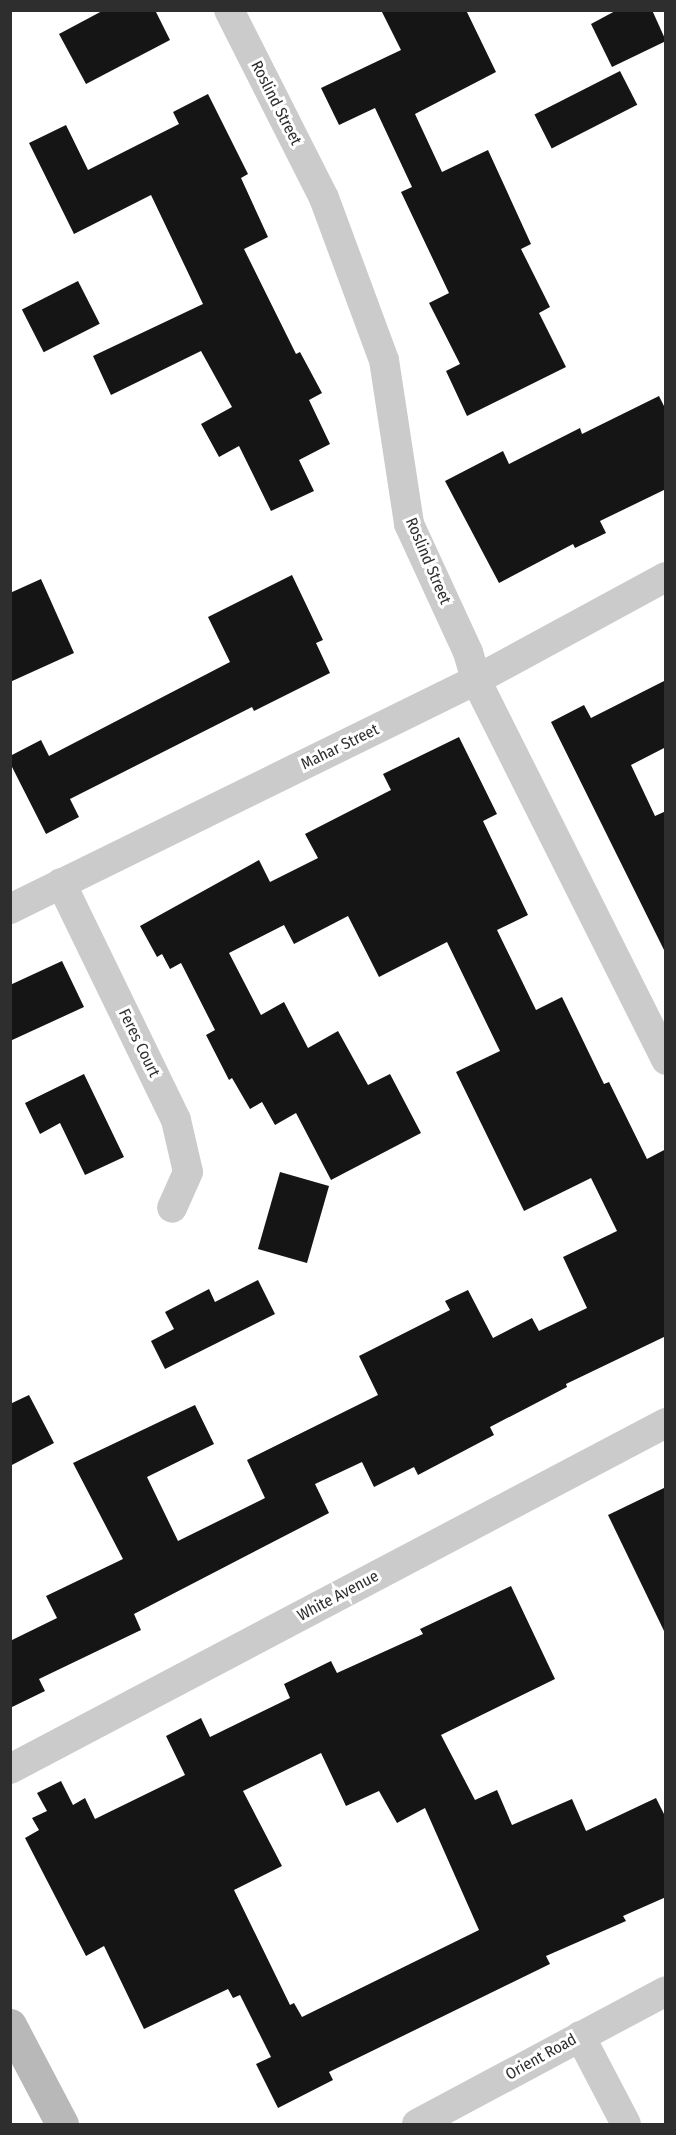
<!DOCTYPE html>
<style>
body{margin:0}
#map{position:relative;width:676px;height:2135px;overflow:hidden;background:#fff;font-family:"Fira Sans Condensed",sans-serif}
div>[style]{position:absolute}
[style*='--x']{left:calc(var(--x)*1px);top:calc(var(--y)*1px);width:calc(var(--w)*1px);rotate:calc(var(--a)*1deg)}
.building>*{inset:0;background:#151515;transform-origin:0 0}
.minor>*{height:30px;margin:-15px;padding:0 15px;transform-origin:15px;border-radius:15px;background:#cbcbcb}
.secondary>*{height:33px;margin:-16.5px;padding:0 16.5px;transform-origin:16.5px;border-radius:16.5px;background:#b8b8b8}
span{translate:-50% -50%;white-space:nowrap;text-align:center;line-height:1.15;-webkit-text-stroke:6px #fff;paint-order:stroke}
.street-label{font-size:16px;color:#2e2e2e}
.frame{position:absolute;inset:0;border:12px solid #2e2e2e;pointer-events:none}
</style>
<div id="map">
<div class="building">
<i style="clip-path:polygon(104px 10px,155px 10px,170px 40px,86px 84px,59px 34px)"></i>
<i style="clip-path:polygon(381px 10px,466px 10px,496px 72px,415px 114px,442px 172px,488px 150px,531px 244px,521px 249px,550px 307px,539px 313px,566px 367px,467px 416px,446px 371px,460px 364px,429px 303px,449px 293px,401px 192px,412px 187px,375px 108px,339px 125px,321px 88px,401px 50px)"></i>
<i style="clip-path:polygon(617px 10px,652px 10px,666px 41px,612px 67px,591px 24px)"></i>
<i style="left:620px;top:71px;width:38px;height:96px;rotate:63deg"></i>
<i style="clip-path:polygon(208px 94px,248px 174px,241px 178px,268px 237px,244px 249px,296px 354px,300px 352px,322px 393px,309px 400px,330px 444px,299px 460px,314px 491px,271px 511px,239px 446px,219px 457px,201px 424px,232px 407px,201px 351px,111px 395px,93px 356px,203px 304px,151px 195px,74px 234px,29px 143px,66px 125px,88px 170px,179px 124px,173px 112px)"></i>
<i style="left:78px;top:281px;width:48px;height:63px;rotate:63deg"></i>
<i style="clip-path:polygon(659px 396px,666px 410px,666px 489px,600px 521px,606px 533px,575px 548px,573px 544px,499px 583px,445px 481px,503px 451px,509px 464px,580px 428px,582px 434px)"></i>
<i style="clip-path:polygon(292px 575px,323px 640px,316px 643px,330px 673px,254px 711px,252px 707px,70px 799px,79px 817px,46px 834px,10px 763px,10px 756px,41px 740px,49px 756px,230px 662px,208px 617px)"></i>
<i style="clip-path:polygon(41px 579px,74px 653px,10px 682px,10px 593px)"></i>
<i style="clip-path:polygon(666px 680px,666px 747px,631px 765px,655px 816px,666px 811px,666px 954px,551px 722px,584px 705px,591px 718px)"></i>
<i style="clip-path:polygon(459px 737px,497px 814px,483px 821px,528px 915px,497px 930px,536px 1010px,562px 997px,604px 1084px,609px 1082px,647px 1159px,666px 1149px,666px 1336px,566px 1384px,567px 1387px,490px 1427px,494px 1435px,418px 1475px,414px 1467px,374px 1487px,362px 1462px,315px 1484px,329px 1513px,134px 1614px,141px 1630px,39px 1679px,45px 1691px,10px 1708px,10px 1641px,57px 1618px,46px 1596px,123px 1559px,73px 1463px,195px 1405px,214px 1444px,147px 1477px,178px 1541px,265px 1498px,247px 1460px,378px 1395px,359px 1356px,450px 1310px,445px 1301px,468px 1290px,493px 1338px,532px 1318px,539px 1331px,587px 1308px,563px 1257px,617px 1231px,591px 1178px,524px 1211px,456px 1072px,500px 1051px,447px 942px,379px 977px,348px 916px,294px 944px,284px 925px,229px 953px,261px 1015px,284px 1002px,308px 1048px,338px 1031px,368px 1085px,390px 1074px,421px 1133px,331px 1180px,296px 1113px,275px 1125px,262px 1102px,250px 1109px,232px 1078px,229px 1080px,206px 1035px,215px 1030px,181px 963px,170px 969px,162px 954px,157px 957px,140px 926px,259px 860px,270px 882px,318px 858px,305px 834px,391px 790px,383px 774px)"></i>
<i style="clip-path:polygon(62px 961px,84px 1007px,10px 1041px,10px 985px)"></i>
<i style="clip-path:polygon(84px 1074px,124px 1157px,85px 1175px,60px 1123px,40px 1134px,25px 1103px)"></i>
<i style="left:280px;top:1172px;width:51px;height:80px;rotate:16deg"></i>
<i style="clip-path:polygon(258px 1280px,275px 1314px,165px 1369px,151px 1341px,174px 1329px,165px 1312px,209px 1289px,215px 1302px)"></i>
<i style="clip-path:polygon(29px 1395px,54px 1443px,10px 1466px,10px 1404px)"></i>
<i style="clip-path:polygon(666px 1487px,666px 1635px,608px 1515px)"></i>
<i style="clip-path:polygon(evenodd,511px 1586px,555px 1679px,441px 1735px,475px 1800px,497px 1790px,512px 1825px,572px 1799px,586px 1831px,656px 1798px,666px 1818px,666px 1897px,623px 1916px,626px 1921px,546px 1956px,550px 1964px,329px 2072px,333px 2080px,278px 2108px,256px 2064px,271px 2057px,240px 1995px,233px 1998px,228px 1989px,144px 2029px,104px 1946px,86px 1956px,25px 1838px,39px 1830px,32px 1818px,47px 1811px,37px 1793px,61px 1781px,73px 1805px,85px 1798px,95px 1819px,185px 1775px,166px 1736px,201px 1718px,210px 1737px,290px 1698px,284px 1684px,331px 1661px,337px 1673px,423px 1634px,420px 1629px,511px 1586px,321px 1753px,346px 1806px,379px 1791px,397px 1823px,425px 1808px,479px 1930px,302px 2017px,294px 2003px,290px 2005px,234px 1890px,282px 1866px,243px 1791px,321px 1753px)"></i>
</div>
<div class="minor">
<i style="--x:229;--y:10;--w:211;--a:63.2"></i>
<i style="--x:324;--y:198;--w:173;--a:69.7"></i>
<i style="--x:384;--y:360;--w:166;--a:81.3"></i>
<i style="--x:409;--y:524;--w:141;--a:65.3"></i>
<i style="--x:468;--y:652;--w:29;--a:74"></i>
<i style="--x:476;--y:680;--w:425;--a:63.4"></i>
<i style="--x:61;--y:883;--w:263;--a:64.1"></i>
<i style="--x:176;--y:1120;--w:53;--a:77"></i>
<i style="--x:188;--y:1172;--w:39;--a:114"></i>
<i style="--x:10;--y:909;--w:519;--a:-26.17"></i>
<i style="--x:476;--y:680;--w:216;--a:-28.5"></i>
<i style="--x:10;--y:1769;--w:742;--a:-27.81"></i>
<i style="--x:580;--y:2036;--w:99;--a:62.4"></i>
<i style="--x:417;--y:2124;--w:282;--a:-28.1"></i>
</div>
<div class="secondary">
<i style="--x:10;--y:2025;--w:112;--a:62.3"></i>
</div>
<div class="street-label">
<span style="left:276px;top:103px;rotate:63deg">Roslind Street</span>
<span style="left:428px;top:561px;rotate:67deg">Roslind Street</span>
<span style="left:340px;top:747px;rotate:-26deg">Mahar Street</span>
<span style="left:139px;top:1043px;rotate:64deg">Feres Court</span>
<span style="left:338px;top:1596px;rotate:-28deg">White Avenue</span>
<span style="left:541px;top:2057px;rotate:-29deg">Orient Road</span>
</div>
<div class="frame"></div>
</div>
